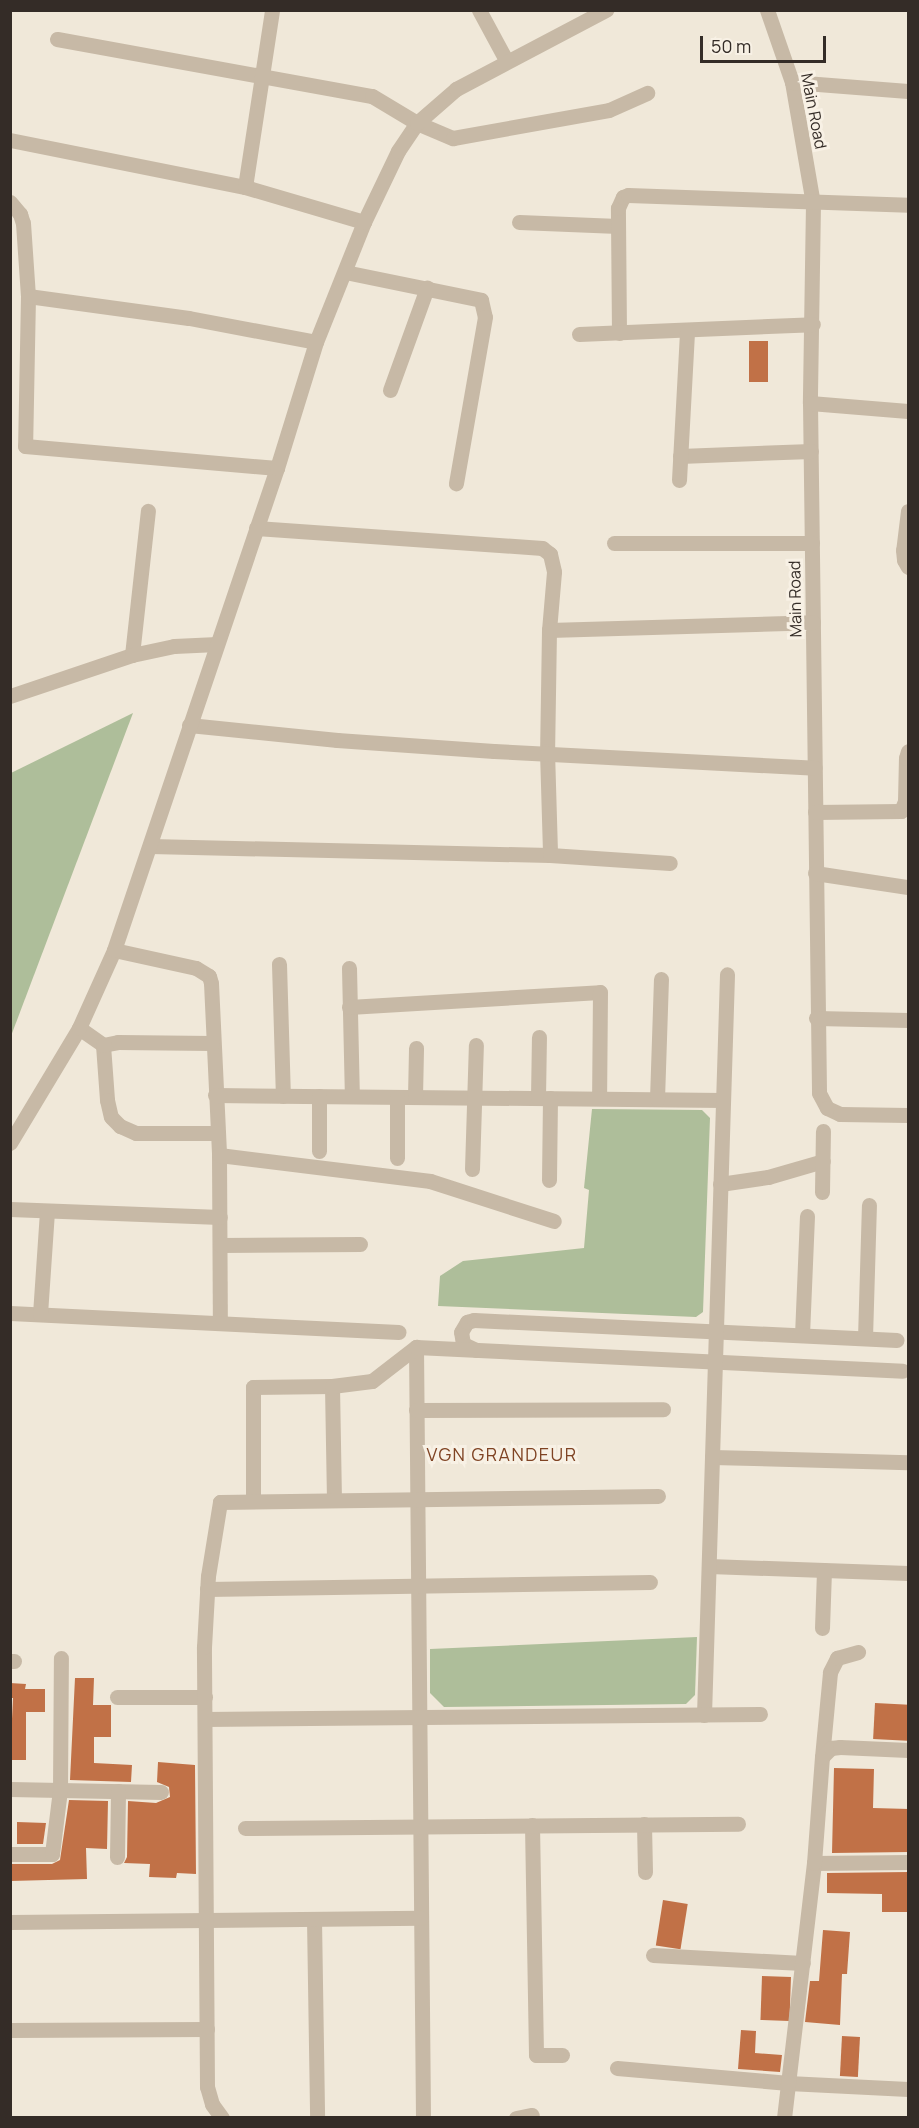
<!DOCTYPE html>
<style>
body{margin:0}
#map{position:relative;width:919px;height:2128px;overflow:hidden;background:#f0e8d9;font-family:Manrope,sans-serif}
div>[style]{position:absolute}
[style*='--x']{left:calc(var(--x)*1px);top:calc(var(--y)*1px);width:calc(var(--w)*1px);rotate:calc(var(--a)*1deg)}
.green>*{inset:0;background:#aebe9a}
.building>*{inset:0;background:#c17147;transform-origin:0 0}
.minor>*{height:15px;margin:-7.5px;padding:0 7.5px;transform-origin:7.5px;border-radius:7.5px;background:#c7b9a6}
span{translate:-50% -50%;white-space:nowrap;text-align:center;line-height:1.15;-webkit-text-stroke:6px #f8f1e5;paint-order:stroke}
.street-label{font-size:16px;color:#342c27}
.neighbourhood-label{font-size:18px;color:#7f4323;letter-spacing:1.5px}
.frame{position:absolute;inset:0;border:12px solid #342c27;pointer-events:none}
.scale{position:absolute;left:700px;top:36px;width:126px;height:27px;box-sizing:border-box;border:3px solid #342c27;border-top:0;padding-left:8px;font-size:18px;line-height:21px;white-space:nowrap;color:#342c27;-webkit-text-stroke:4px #f8f1e5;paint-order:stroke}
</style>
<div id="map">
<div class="green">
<i style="clip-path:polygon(133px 713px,11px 1036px,11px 773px)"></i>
<i style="clip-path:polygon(592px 1109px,702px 1110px,710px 1118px,703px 1312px,696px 1317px,438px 1306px,440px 1276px,463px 1261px,584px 1248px,589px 1190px,584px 1188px)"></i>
<i style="clip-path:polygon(697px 1637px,695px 1695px,686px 1704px,444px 1707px,430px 1693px,430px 1649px)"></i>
</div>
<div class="building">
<i style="left:749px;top:341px;width:19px;height:41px"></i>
<i style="clip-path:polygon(75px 1678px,94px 1678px,93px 1705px,111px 1705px,111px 1737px,94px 1737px,94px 1763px,132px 1765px,131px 1782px,70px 1780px)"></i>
<i style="clip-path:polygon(10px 1683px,26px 1684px,25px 1689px,45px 1689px,45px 1712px,26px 1712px,26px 1760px,10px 1760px,13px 1698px,10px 1698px)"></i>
<i style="left:875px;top:1703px;width:34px;height:36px;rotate:3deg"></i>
<i style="clip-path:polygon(158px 1762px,195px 1765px,196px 1874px,177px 1873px,176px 1878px,149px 1877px,150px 1864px,124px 1863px,127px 1857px,128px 1801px,156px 1803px,170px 1797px,169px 1787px,157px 1782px)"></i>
<i style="clip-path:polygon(834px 1768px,874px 1769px,873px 1808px,909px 1809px,909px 1852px,832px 1853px)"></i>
<i style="clip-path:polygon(69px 1800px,108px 1801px,107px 1849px,86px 1848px,87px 1879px,10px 1881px,10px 1864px,52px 1864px,60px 1860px)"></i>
<i style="clip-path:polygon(17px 1822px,46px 1823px,43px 1844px,17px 1844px)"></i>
<i style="clip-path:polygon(909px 1872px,909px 1912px,882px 1912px,882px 1894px,827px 1893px,827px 1873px)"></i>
<i style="left:663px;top:1900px;width:25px;height:46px;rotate:9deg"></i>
<i style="clip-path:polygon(823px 1930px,850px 1932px,847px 1974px,842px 1974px,840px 2025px,805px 2022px,810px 1981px,819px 1981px)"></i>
<i style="left:762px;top:1976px;width:29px;height:44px;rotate:2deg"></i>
<i style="clip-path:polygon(741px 2030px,756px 2031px,755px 2053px,782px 2055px,780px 2072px,738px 2069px)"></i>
<i style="left:842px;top:2036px;width:18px;height:40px;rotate:3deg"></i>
</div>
<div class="minor">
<i style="--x:479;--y:10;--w:57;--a:61.6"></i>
<i style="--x:767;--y:10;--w:76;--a:70.9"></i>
<i style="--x:792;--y:82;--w:123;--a:80.2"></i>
<i style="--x:813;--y:203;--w:200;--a:90.9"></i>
<i style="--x:810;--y:403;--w:690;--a:89.25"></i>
<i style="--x:819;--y:1093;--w:17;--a:62"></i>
<i style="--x:827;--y:1108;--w:14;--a:25"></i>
<i style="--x:840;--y:1114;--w:68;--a:0.8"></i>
<i style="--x:57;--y:39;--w:320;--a:10.3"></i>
<i style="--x:372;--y:96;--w:52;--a:31"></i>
<i style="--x:417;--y:123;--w:39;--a:23"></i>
<i style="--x:453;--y:138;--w:158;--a:-10.2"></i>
<i style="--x:609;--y:110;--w:42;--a:-24.1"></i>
<i style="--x:792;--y:82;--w:116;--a:4.4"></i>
<i style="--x:10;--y:140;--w:240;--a:11.3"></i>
<i style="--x:245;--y:187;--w:124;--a:16.4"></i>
<i style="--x:245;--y:187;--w:179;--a:-81.3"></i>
<i style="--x:10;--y:202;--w:16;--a:50"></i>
<i style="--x:20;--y:214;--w:9;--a:72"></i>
<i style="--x:23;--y:223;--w:73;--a:86.1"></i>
<i style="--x:28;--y:296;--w:150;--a:91.1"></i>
<i style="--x:25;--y:446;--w:253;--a:5"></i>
<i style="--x:519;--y:222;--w:99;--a:2.3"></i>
<i style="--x:345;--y:272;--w:139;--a:11.6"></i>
<i style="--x:481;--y:300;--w:17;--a:77"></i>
<i style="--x:485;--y:317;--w:169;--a:99.9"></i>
<i style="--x:28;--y:296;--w:162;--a:7.8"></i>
<i style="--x:189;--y:318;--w:129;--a:10.7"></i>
<i style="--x:619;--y:333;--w:125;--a:-90.5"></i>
<i style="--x:618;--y:208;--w:12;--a:-66"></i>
<i style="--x:623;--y:197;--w:5;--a:-22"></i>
<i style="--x:628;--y:195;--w:280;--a:2"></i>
<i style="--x:579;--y:334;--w:234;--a:-2.4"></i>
<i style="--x:390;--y:390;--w:109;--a:-70.1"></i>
<i style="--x:810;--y:403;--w:98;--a:4.7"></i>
<i style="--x:680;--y:456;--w:131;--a:-2.2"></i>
<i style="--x:679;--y:480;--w:150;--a:-86.9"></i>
<i style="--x:908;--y:511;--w:39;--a:97"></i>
<i style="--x:903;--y:550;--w:10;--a:84"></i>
<i style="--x:904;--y:560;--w:8;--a:60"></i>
<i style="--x:256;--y:528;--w:287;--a:4"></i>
<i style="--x:542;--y:548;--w:10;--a:37"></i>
<i style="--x:550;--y:554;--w:18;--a:77"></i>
<i style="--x:554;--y:572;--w:58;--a:94.9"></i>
<i style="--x:549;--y:630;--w:121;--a:90.9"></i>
<i style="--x:547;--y:751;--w:104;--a:88.3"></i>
<i style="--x:614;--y:543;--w:198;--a:0"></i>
<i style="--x:549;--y:630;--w:264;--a:-1.7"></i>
<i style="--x:132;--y:655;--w:145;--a:-83.7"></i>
<i style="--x:10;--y:696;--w:129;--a:-18.6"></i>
<i style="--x:132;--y:655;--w:43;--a:-12.1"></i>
<i style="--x:174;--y:646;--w:43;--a:-2.7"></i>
<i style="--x:189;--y:725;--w:149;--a:5.8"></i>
<i style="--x:337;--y:740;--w:157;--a:4"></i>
<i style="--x:494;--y:751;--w:321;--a:3"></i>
<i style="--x:815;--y:812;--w:86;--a:-0.7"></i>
<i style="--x:901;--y:811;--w:11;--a:-68"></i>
<i style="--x:905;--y:801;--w:43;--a:-88.7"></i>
<i style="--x:906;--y:758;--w:7;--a:-74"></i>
<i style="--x:150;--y:846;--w:400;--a:1.3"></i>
<i style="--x:550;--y:855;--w:120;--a:3.8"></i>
<i style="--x:815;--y:873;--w:94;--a:8.6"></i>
<i style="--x:114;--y:950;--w:84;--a:12.4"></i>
<i style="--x:196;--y:968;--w:15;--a:32"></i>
<i style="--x:209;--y:976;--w:7;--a:74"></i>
<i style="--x:211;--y:983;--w:172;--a:87.3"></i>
<i style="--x:219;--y:1155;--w:168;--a:89.7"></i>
<i style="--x:279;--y:964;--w:132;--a:88.3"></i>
<i style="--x:349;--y:968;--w:128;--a:88.7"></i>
<i style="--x:349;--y:1007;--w:251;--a:-3.4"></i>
<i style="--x:600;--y:992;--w:106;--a:90.5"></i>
<i style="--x:816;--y:1018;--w:92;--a:1.2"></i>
<i style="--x:79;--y:1028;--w:29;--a:35"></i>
<i style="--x:103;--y:1045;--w:55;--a:85.8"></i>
<i style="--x:107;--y:1100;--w:17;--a:77"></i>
<i style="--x:111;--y:1117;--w:13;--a:45"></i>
<i style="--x:120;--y:1126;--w:17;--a:24"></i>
<i style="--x:136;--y:1133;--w:81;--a:0"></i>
<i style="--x:103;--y:1045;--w:15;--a:-11"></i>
<i style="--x:118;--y:1042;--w:94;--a:0.6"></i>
<i style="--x:215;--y:1095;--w:508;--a:0.56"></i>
<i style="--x:319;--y:1096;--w:55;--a:90"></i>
<i style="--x:397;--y:1097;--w:61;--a:90"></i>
<i style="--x:415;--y:1097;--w:49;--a:-88.8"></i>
<i style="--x:538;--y:1098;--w:61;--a:-89.1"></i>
<i style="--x:657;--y:1099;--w:120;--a:-88.1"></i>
<i style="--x:10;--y:1143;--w:134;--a:-59"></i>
<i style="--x:79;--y:1028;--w:85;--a:-65.8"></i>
<i style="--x:114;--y:950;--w:509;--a:-71.32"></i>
<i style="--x:277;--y:468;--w:132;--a:-72.8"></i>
<i style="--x:316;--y:342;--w:129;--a:-68.2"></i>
<i style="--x:364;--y:222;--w:79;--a:-64.4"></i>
<i style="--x:398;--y:151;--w:34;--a:-56"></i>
<i style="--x:417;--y:123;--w:52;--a:-41.1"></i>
<i style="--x:456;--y:89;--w:170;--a:-27.8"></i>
<i style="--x:219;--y:1155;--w:213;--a:7"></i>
<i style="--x:430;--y:1181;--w:130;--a:17.9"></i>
<i style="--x:472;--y:1169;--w:124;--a:-88.2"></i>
<i style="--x:549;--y:1180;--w:82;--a:-89.3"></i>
<i style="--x:720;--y:1184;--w:49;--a:-8.3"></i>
<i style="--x:768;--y:1177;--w:57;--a:-16.2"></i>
<i style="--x:822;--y:1192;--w:61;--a:-89.1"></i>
<i style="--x:10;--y:1209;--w:210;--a:2.2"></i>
<i style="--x:220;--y:1245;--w:140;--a:-0.4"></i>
<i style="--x:10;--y:1313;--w:389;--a:2.8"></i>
<i style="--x:40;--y:1314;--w:102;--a:-86.1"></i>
<i style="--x:802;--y:1335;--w:119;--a:-87.6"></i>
<i style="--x:865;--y:1338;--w:133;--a:-88.3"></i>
<i style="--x:416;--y:1347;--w:771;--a:89.48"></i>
<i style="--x:476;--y:1350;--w:14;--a:-155"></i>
<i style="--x:463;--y:1344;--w:12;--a:-99"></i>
<i style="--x:461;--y:1332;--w:12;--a:-59"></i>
<i style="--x:467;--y:1322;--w:7;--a:-16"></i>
<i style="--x:474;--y:1320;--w:423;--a:2.7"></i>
<i style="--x:332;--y:1386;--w:113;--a:89"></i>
<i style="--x:416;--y:1410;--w:247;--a:-0.2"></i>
<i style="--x:712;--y:1457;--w:196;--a:1.5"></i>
<i style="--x:253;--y:1501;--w:114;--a:-90"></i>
<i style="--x:253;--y:1387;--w:79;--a:-0.7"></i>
<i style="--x:332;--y:1386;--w:40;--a:-7.1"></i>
<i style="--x:372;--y:1381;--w:56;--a:-37.7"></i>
<i style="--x:416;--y:1347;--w:487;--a:2.8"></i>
<i style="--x:709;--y:1566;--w:199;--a:2"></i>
<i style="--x:207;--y:1589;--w:443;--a:-0.9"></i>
<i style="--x:822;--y:1628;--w:58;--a:-88"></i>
<i style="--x:10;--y:1661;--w:4;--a:0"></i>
<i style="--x:117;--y:1697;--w:88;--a:0"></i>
<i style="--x:704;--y:1715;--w:741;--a:-88.22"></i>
<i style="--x:205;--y:1719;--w:555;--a:-0.52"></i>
<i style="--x:822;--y:1757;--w:85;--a:-84.6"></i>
<i style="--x:830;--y:1672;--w:16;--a:-63"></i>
<i style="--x:837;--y:1658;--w:22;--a:-16"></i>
<i style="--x:10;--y:1789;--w:151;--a:1.1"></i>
<i style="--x:644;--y:1824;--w:48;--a:88.8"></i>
<i style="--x:532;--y:1825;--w:230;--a:89"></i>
<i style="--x:536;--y:2055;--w:26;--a:0"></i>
<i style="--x:245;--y:1828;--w:493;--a:-0.5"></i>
<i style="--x:10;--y:1854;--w:42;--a:0"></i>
<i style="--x:52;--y:1854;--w:64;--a:-82.9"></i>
<i style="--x:60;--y:1790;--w:132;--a:-89.6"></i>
<i style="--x:117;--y:1857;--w:66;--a:-89.1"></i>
<i style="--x:814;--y:1863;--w:94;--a:-0.6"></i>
<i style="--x:314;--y:1919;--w:199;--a:89.1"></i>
<i style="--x:10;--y:1922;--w:411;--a:-0.6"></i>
<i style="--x:653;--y:1955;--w:150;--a:3.1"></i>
<i style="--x:10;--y:2030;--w:197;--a:-0.3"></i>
<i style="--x:617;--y:2068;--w:172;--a:5"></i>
<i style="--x:788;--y:2083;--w:120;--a:2.9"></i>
<i style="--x:222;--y:2118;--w:17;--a:-126"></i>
<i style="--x:212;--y:2104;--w:18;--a:-106"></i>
<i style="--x:207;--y:2087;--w:440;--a:-90.4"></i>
<i style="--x:204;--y:1647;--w:71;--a:-86.8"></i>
<i style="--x:208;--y:1576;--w:75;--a:-80.8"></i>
<i style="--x:220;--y:1502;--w:438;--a:-0.8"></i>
<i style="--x:516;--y:2118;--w:16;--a:-11"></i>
<i style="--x:784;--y:2118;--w:257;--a:-83.3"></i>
<i style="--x:814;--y:1863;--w:106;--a:-85.7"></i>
<i style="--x:822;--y:1757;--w:13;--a:-45"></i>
<i style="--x:831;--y:1748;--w:9;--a:-6"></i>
<i style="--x:840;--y:1747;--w:68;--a:2.5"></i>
</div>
<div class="street-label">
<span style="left:814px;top:111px;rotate:79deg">Main Road</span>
<span style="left:795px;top:599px;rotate:-91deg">Main Road</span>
</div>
<div class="neighbourhood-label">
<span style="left:502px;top:1454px">VGN GRANDEUR</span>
</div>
<div class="frame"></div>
<div class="scale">50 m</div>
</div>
